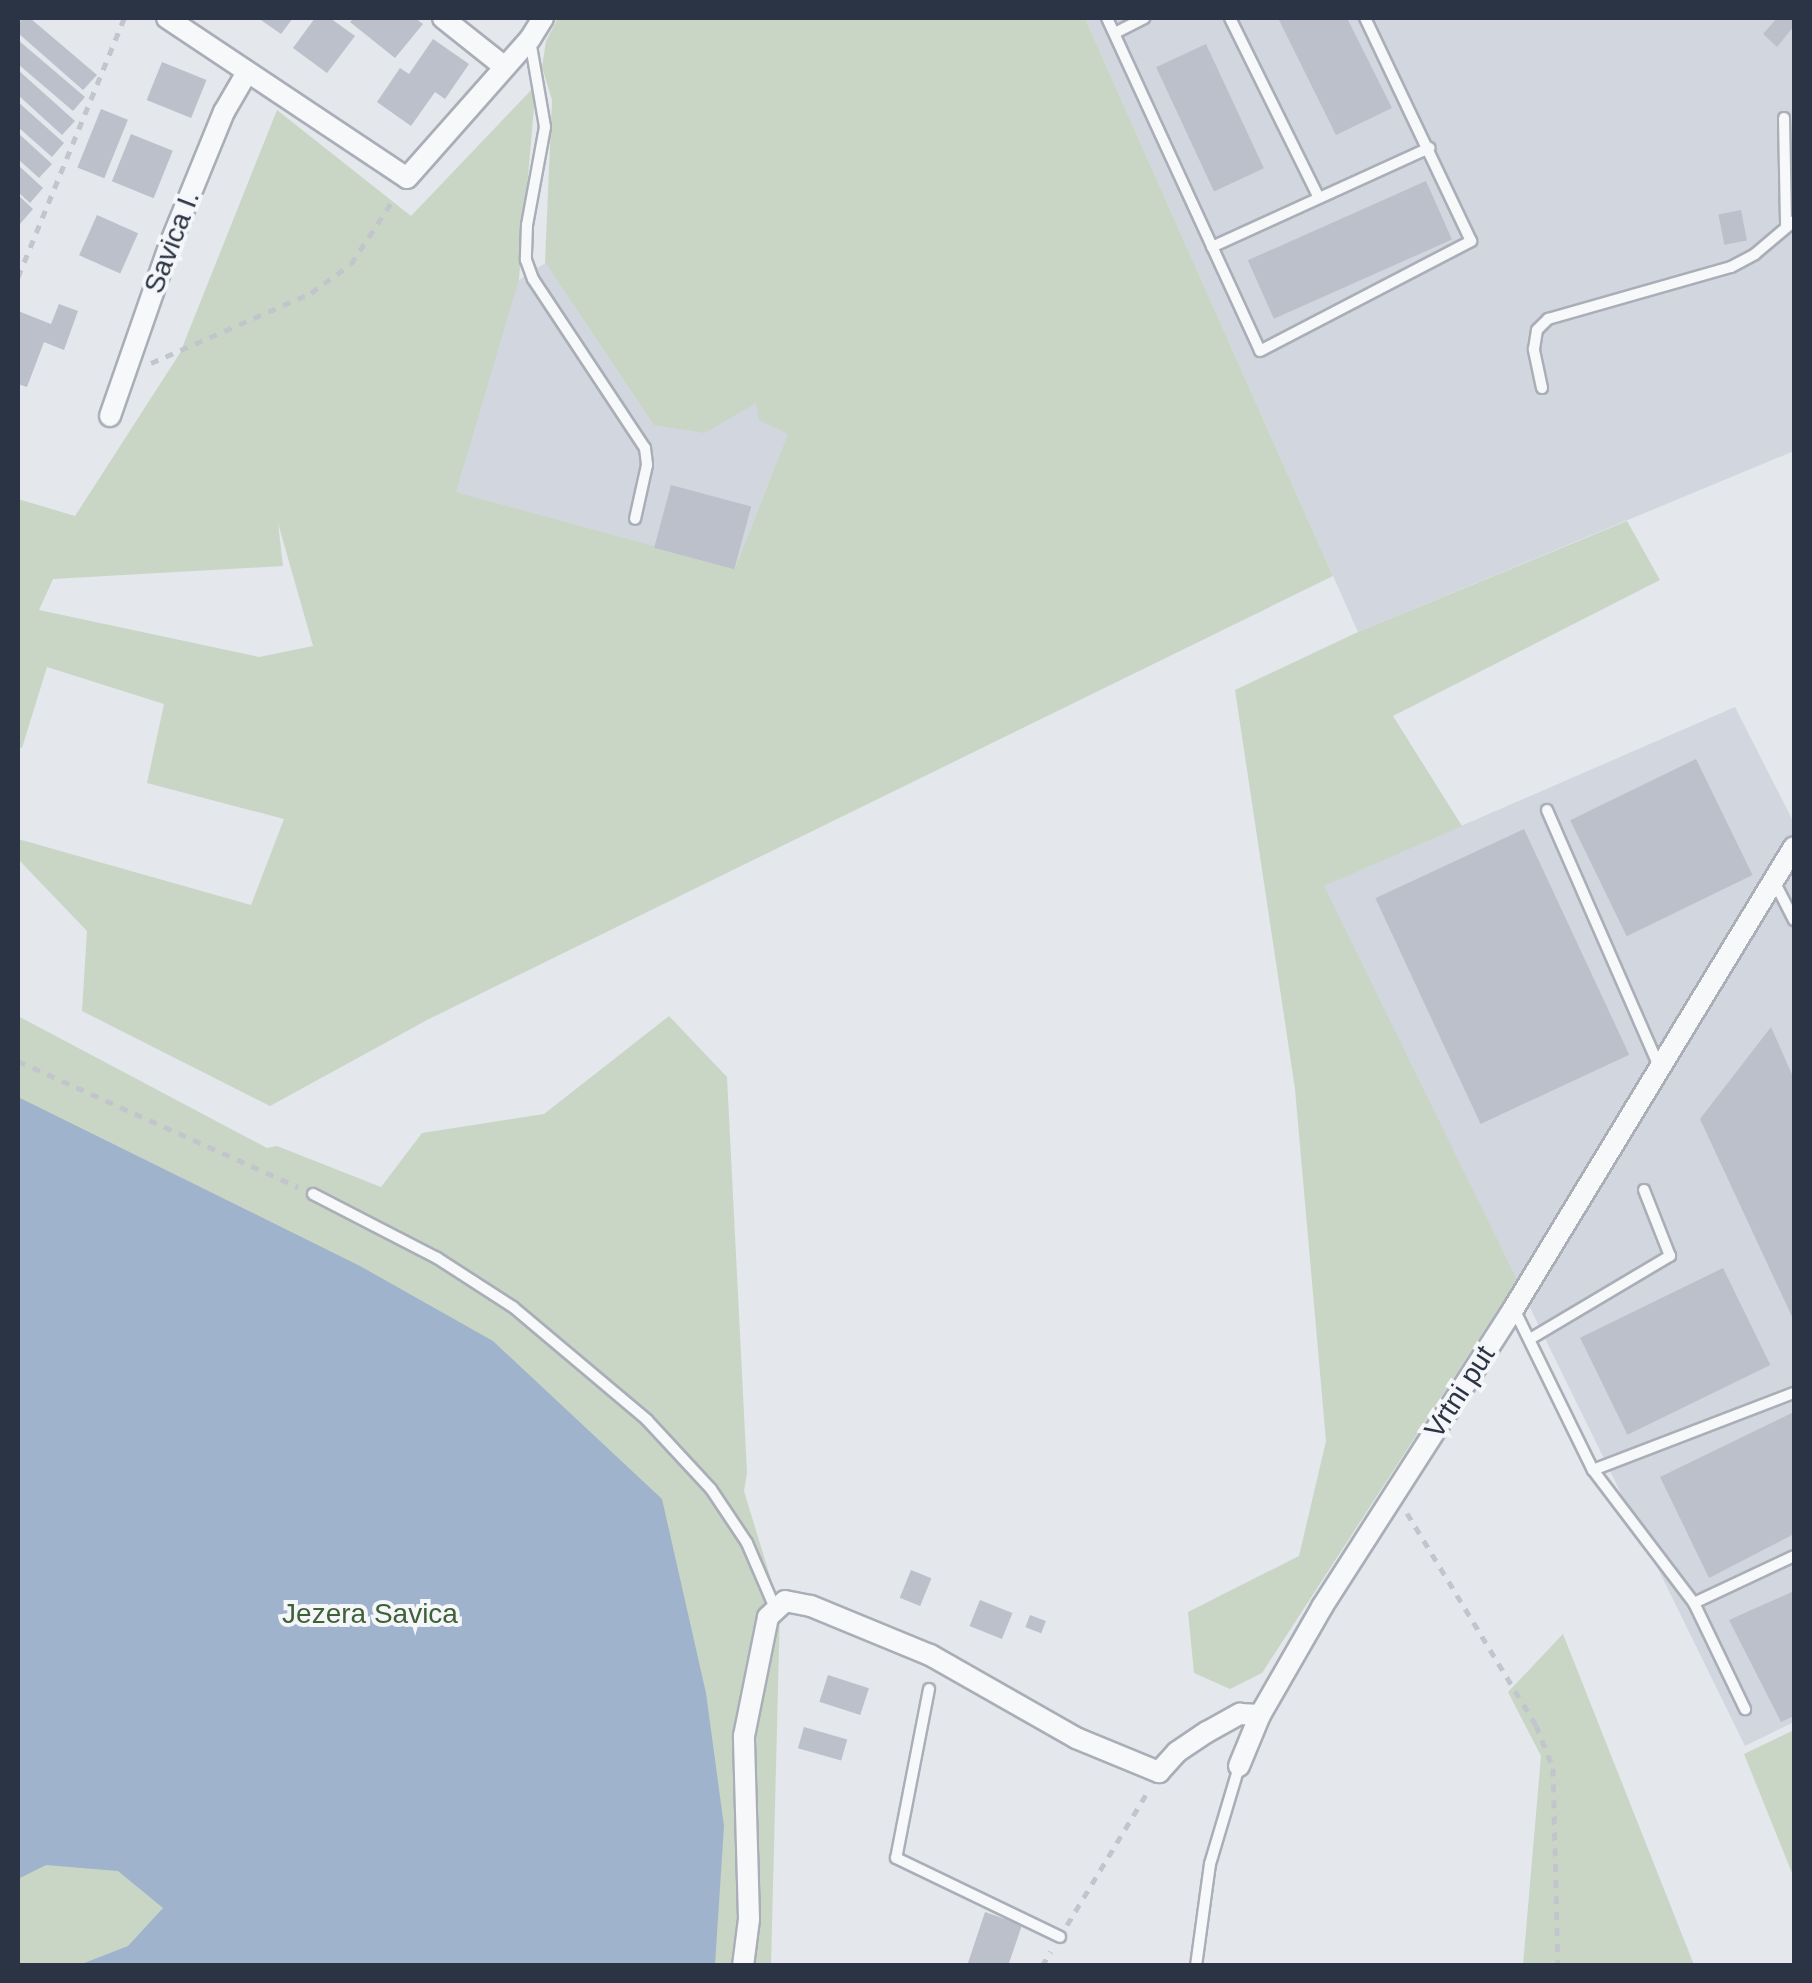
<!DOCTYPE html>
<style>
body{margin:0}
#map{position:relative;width:1812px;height:1983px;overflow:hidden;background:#e4e7ec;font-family:Helvetica,sans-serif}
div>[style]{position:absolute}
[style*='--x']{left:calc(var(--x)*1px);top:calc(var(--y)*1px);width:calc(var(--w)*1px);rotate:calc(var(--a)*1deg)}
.built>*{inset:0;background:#d2d6de}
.green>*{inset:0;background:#c9d6c5}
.water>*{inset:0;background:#9fb4cc}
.building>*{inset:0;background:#bbc0ca;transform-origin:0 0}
.path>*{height:5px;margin-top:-2.5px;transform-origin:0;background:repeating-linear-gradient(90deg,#c2c5cb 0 8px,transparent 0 16px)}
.roads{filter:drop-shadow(2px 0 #a9aeb7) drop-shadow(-2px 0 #a9aeb7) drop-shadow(0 2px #a9aeb7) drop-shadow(0 -2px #a9aeb7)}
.service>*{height:10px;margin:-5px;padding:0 5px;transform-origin:5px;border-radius:5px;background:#f7f8fa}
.minor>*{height:20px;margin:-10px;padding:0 10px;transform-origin:10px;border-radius:10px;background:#f7f8fa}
span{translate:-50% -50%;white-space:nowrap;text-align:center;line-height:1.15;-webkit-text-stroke:8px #f4f6f9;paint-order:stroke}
.street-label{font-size:28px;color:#2b3445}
.park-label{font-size:28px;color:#3f6138}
.frame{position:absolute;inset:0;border:20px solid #2b3445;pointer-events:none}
</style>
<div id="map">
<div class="built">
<i style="clip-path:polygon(1085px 18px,1794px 18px,1794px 451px,1358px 632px)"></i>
<i style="clip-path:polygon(619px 215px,804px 395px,735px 568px,444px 489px,490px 299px)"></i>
<i style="clip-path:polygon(1735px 707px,1794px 823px,1794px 1722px,1745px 1746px,1323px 886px)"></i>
</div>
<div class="green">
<i style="clip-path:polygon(evenodd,558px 18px,1085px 18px,1333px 576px,427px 1020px,270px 1106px,82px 1011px,87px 931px,18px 859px,18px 839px,251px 905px,284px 819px,147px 783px,164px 704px,47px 667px,22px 748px,18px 747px,18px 499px,75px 516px,180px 353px,277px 110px,411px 216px,536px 85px,519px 279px,456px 492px,735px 568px,788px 434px,759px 420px,756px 403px,705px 433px,654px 425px,545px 262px,552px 100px,542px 67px,546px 41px,558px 18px,278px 523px,313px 646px,259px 657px,39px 610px,53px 579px,283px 566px,278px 523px)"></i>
<i style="clip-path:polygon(1627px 521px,1660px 580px,1393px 716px,1462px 826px,1324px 886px,1517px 1280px,1262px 1673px,1230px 1689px,1194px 1673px,1188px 1612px,1299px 1556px,1326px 1441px,1295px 1089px,1235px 690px,1358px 632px)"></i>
<i style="clip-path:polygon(18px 1016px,267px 1148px,277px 1146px,381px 1187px,422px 1133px,544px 1114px,669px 1016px,727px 1077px,747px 1473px,744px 1491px,780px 1609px,771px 1965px,18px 1965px)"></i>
<i style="clip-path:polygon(1563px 1634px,1694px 1965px,1523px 1965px,1541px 1756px,1508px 1692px)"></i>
<i style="clip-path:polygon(1794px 1730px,1794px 1878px,1744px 1754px)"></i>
</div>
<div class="water">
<i style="clip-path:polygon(18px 1097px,360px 1266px,493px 1341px,662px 1499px,706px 1693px,724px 1826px,715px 1965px,79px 1965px,128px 1946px,163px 1908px,118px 1871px,46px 1865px,18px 1879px)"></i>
</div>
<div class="building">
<i style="clip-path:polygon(21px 18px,30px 18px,97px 75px,83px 90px,18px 33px)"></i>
<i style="clip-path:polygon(258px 18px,293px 18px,281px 34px)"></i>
<i style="clip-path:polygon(315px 18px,330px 18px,355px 36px,327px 73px,293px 48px)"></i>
<i style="clip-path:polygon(354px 18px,415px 18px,423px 24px,395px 58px,350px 22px)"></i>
<i style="clip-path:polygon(1278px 18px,1347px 18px,1392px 108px,1336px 135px)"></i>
<i style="clip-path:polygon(1777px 18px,1794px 18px,1794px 26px,1777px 47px,1763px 34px)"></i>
<i style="clip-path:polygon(433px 39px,469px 64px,445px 99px,435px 92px,411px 126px,377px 102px,400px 68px,409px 74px)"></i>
<i style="clip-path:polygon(18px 40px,85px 97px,73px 111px,18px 64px)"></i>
<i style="left:1206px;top:44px;width:137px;height:55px;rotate:65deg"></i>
<i style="left:162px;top:62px;width:48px;height:41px;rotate:22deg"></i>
<i style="clip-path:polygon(18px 70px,75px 121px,62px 135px,18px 95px)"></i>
<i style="clip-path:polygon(18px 102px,64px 143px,52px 157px,18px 127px)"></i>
<i style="left:101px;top:109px;width:29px;height:63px;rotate:22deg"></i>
<i style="clip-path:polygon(18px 133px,52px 164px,39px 178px,18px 159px)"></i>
<i style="left:131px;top:134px;width:45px;height:51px;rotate:22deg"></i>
<i style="clip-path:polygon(18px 165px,43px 188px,30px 203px,18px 192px)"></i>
<i style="left:1426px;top:181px;width:64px;height:195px;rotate:66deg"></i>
<i style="clip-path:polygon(18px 195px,33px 209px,20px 224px,18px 222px)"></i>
<i style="left:1741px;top:210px;width:31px;height:23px;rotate:79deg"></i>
<i style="left:97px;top:215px;width:45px;height:44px;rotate:24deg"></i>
<i style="clip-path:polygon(59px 304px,78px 311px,64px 350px,44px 342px,27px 387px,18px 384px,18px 311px,51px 324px)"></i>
<i style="left:671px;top:485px;width:83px;height:65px;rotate:15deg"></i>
<i style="left:1696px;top:759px;width:129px;height:140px;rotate:64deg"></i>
<i style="left:1524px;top:829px;width:249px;height:164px;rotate:65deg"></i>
<i style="clip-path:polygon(1771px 1027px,1794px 1079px,1794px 1321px,1700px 1119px)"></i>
<i style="left:1723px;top:1268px;width:108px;height:159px;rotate:64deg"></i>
<i style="clip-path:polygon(1794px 1412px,1794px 1534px,1709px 1578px,1660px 1477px)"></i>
<i style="left:911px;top:1570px;width:22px;height:30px;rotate:22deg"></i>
<i style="clip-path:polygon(1794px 1591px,1794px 1716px,1781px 1722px,1729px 1620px)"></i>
<i style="left:980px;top:1600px;width:35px;height:28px;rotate:22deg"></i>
<i style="left:1030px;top:1615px;width:17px;height:13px;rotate:21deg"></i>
<i style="left:828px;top:1675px;width:43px;height:28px;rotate:18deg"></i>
<i style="left:804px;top:1727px;width:45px;height:22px;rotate:16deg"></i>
<i style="clip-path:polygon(985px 1912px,1022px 1925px,1008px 1966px,967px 1966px)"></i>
</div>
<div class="path">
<i style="--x:18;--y:277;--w:280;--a:-67.7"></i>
<i style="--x:151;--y:363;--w:175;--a:-23.6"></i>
<i style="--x:311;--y:293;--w:49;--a:-35.9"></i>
<i style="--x:351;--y:264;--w:80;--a:-56.7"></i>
<i style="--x:18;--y:1061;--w:307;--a:24.2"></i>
<i style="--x:1407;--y:1513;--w:248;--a:58.7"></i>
<i style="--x:1536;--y:1725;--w:46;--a:68.4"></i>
<i style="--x:1553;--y:1768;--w:198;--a:88.6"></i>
<i style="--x:1067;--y:1925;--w:154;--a:-58.8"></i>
<i style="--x:1042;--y:1966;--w:17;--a:-59"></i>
</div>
<div class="roads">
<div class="service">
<i style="--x:1107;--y:18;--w:366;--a:65.3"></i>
<i style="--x:1260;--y:351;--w:238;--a:-27.5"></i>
<i style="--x:1471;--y:241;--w:247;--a:-115.4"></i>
<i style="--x:1230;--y:18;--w:199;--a:63.7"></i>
<i style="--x:1115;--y:33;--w:33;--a:-27"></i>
<i style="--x:530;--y:40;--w:88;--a:80.2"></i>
<i style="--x:545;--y:127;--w:100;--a:100.4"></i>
<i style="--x:527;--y:225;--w:35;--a:92"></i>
<i style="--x:526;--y:260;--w:20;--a:70"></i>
<i style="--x:533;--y:279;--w:203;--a:56.5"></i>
<i style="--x:645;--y:448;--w:17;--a:83"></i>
<i style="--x:647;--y:465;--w:55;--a:102.5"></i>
<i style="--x:1784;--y:118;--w:109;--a:88.9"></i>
<i style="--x:1212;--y:247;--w:239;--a:-24.5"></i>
<i style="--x:1542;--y:388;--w:40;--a:-102"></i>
<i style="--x:1534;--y:349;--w:19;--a:-81"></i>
<i style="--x:1537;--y:330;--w:16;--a:-45"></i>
<i style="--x:1548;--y:319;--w:190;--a:-15.9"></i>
<i style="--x:1731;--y:267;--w:27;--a:-28"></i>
<i style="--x:1755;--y:254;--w:51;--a:-40.2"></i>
<i style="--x:1547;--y:810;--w:279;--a:66.4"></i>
<i style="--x:1774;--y:881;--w:44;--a:62.9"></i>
<i style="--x:313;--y:1194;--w:140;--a:27.3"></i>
<i style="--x:437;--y:1258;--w:90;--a:32.8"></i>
<i style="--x:513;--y:1307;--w:175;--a:40.1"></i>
<i style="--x:647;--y:1420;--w:94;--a:47.2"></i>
<i style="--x:711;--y:1489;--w:65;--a:56.3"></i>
<i style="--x:747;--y:1543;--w:71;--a:66.7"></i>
<i style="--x:1514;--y:1309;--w:179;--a:63.9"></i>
<i style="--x:1593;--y:1470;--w:167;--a:52.8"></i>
<i style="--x:1694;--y:1603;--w:118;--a:64.3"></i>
<i style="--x:1530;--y:1339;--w:163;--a:-30.7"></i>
<i style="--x:1670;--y:1256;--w:71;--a:-111.5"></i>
<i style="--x:1593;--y:1470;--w:215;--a:-21"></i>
<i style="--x:1694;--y:1603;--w:110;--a:-25.2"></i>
<i style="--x:929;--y:1689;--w:172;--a:101"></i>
<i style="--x:896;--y:1858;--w:182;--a:25.7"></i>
<i style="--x:1196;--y:1966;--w:103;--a:-82.2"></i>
<i style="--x:1210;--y:1864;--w:101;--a:-73.4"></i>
</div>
<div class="minor">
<i style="--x:167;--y:18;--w:288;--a:33.7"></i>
<i style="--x:407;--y:178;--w:186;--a:-48.5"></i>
<i style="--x:530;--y:39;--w:25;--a:-58"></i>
<i style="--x:443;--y:18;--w:75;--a:38.5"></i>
<i style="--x:110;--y:416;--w:182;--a:-70.8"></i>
<i style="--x:170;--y:244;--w:143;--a:-67.8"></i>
<i style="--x:224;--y:112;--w:44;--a:-59.9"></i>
<i style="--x:1239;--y:1766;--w:55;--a:-67.6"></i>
<i style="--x:1260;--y:1715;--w:125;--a:-60.1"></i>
<i style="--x:1322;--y:1607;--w:355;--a:-57.3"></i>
<i style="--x:1514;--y:1308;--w:539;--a:-58.73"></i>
<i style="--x:743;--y:1966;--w:47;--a:-82.7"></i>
<i style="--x:749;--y:1919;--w:183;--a:-91.6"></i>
<i style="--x:744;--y:1736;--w:121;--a:-78.6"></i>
<i style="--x:768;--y:1617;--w:23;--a:-43"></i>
<i style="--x:785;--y:1601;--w:26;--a:11"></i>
<i style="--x:811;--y:1606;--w:129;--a:22.4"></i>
<i style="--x:930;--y:1655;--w:168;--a:29.6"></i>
<i style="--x:1076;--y:1738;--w:90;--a:22.3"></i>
<i style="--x:1159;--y:1772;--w:27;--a:-48"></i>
<i style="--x:1177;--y:1752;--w:36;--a:-34"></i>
<i style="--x:1207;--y:1732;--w:38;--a:-29"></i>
<i style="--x:1240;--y:1714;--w:20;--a:3"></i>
</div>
</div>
<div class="street-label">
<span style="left:172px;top:242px;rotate:-69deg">Savica I.</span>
<span style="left:1460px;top:1392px;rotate:-57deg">Vrtni put</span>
</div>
<div class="park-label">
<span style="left:370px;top:1614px">Jezera Savica</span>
</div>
<div class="frame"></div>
</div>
